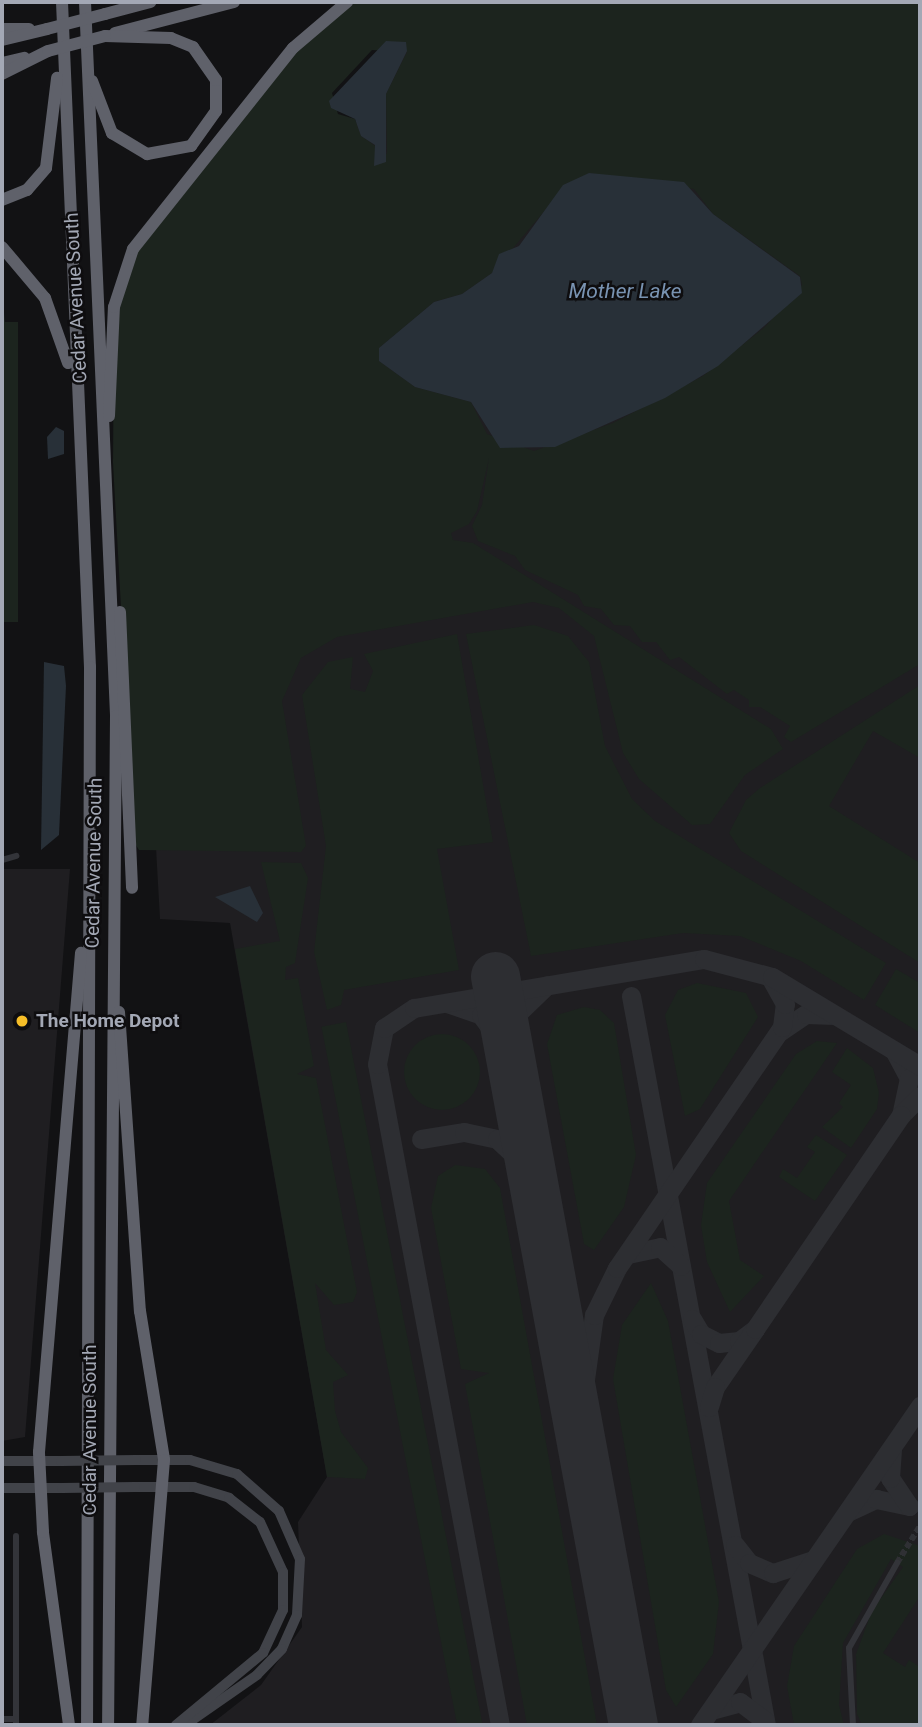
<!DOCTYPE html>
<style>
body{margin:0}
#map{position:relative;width:922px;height:1727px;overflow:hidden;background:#121214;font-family:Roboto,sans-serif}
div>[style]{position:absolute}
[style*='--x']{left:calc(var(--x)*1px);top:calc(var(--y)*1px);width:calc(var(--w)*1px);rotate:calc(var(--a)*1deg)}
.built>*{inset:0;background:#1f1e21}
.green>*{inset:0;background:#1c241e;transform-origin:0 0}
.round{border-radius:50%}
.water>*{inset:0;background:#283038}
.taxiway>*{height:19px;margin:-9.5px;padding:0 9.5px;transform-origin:9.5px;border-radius:9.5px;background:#2d2e32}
.runway>*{height:49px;margin:-24.5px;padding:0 24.5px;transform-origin:24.5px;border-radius:24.5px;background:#2d2e32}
.street-tunnel>*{height:6px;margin-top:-3px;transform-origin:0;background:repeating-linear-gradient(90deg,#2f3034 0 6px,transparent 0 9px)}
.street>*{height:6px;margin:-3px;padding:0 3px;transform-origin:3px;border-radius:3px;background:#333439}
.secondary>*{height:10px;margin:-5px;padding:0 5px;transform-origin:5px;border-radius:5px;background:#414349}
.highway>*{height:12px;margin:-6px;padding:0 6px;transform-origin:6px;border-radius:6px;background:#5f616a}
.secondary-bridge>*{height:10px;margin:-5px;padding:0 5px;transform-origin:5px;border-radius:5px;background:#414349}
.highway-bridge>*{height:12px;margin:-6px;padding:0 6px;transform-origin:6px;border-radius:6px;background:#5f616a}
.dots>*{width:19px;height:19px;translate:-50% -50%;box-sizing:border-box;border:4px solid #0e0d0f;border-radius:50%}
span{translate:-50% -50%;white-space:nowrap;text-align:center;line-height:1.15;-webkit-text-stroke:5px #0e0d0f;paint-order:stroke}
.street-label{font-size:19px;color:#a3a8b5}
.poi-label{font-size:19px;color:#a3a8b5;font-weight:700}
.left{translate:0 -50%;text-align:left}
.water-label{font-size:21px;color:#7993b2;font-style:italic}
.frame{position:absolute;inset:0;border:4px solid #a3a8b5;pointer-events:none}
</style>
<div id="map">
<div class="built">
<i style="clip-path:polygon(920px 2px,920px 1725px,210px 1725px,261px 1685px,302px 1627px,298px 1522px,327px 1477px,230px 923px,160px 919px,154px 812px,381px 39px)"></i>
<i style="clip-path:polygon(2px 869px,70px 869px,25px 1437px,2px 1441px)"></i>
</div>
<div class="green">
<i style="clip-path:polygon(evenodd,353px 2px,920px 2px,920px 664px,791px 742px,784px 737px,790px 726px,760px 707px,749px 707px,749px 700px,734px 690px,727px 694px,679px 657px,670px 660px,656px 642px,642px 642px,630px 626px,614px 625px,601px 609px,584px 606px,578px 595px,525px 570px,515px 556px,478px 541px,472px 526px,482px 505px,489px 458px,477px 511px,469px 524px,451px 533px,453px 540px,473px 543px,771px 729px,783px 749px,745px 775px,710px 824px,692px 825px,639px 779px,623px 753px,594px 636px,559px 608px,533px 602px,337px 637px,301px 658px,282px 701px,306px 846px,301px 852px,139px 850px,134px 842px,113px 463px,114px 324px,141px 240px,295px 50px,353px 2px,372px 50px,407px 52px,386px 94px,387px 154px,361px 136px,355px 119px,338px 114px,332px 93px,372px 50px,353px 2px,589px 173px,694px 189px,713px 214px,800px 276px,802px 285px,765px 327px,703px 376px,613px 423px,534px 451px,487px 434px,471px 402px,415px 387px,379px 361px,379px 348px,434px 302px,462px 294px,492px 273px,547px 208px,589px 173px)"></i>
<i style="clip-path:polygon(2px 292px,5px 322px,18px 322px,18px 622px,2px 622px)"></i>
<i style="clip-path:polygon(534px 625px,568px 636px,589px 662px,605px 746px,632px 799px,655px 821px,886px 963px,864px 1000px,801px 961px,740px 936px,683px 933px,531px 956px,466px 634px)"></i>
<i style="clip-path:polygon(457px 634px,493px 842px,437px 849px,459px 970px,344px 990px,341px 1005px,327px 1010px,314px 952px,326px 846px,302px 695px,328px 662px,353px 657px,350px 689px,365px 692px,373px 671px,364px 654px)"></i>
<i style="clip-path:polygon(920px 685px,920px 758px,873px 731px,829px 806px,920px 863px,920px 963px,741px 851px,729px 833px,746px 800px,760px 788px)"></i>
<i style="clip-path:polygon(261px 862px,301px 863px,308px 878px,295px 963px,286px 967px,285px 980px,298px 978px,314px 1066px,297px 1074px,316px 1078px,357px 1292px,353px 1302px,334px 1305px,315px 1283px,326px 1350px,348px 1375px,333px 1382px,335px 1411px,341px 1432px,368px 1468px,365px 1479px,327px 1477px,235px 949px,280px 941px)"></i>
<i style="clip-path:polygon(896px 969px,920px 983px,920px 1033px,875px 1005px)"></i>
<i style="clip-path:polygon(697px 983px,746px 993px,758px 1017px,700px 1109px,685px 1116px,665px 1015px,678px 990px)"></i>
<i style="clip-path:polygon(584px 1007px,600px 1010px,614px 1023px,636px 1155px,624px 1207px,594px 1250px,584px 1244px,547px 1044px,557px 1015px)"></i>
<i style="left:346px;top:1022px;width:715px;height:25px;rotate:79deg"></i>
<i class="round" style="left:404px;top:1034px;width:76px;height:76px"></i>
<i style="clip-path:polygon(817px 1041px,837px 1043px,729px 1201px,740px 1260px,764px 1276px,730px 1312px,707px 1262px,701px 1225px,707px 1183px,796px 1054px)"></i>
<i style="clip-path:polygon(847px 1048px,873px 1068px,879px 1093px,877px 1109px,851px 1148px,822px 1127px,843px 1107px,839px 1103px,851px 1085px,832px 1072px)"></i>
<i style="clip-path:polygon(816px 1135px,847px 1155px,815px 1201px,779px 1177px,783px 1169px,797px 1178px,815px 1152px,807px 1147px)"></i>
<i style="clip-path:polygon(455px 1165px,485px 1169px,500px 1188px,597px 1725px,527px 1725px,465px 1384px,489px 1373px,461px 1369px,431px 1208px,438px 1176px)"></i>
<i style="clip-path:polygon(651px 1283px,668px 1321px,719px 1602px,713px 1654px,676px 1707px,666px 1690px,613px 1379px,622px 1325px)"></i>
<i style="clip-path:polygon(884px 1534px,920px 1546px,920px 1596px,883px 1653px,905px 1667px,909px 1660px,920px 1667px,920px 1725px,862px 1725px,857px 1714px,856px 1654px,872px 1611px,903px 1567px,891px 1559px,843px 1643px,839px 1705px,844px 1725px,794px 1725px,787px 1686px,794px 1646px,857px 1549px)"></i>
</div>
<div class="water">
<i style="clip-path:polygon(386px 41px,406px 42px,407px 51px,386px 94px,386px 162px,374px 166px,375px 145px,361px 136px,355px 119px,331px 108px,329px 101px)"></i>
<i style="clip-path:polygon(589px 173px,684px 182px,713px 214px,800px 277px,802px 293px,718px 366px,665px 398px,555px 447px,500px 448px,471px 402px,415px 387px,379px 361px,379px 348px,434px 302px,462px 294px,492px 273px,499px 254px,519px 246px,563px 185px)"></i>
<i style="clip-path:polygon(56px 427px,64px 431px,64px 454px,48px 459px,47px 437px)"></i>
<i style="clip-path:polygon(44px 662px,64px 666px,66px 686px,59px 835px,41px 850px)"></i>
<i style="clip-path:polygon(250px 886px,263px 913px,257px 922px,215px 897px)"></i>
</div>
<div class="taxiway">
<i style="--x:631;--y:996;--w:741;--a:79.51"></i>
<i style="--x:447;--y:1003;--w:36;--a:19"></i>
<i style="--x:481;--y:1015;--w:47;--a:53.6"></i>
<i style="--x:509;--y:1053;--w:41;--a:-77.3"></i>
<i style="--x:518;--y:1013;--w:40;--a:-44"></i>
<i style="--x:779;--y:1032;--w:32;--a:-34"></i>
<i style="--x:806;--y:1014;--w:28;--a:2"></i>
<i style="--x:895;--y:1052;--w:30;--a:62"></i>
<i style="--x:909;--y:1078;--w:38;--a:102"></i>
<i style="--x:901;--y:1115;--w:27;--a:-45"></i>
<i style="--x:421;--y:1139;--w:44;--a:-9.2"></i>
<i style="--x:464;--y:1132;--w:34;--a:12"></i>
<i style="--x:497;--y:1139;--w:37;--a:43"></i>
<i style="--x:524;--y:1164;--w:50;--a:73.7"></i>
<i style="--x:628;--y:1254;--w:33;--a:-12"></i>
<i style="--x:660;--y:1247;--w:28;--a:42"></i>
<i style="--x:692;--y:1319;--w:17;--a:59"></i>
<i style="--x:701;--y:1334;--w:20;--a:27"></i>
<i style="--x:719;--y:1343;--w:20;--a:-6"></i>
<i style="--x:739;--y:1341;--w:20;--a:-37"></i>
<i style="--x:755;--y:1329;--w:70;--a:124.6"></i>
<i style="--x:715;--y:1387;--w:21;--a:107"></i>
<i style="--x:755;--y:1329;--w:259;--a:-55.7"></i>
<i style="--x:592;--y:1500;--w:100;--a:-95.8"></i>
<i style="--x:582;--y:1401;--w:87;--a:-82.1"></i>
<i style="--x:594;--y:1315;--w:52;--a:-63.9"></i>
<i style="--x:617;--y:1268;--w:292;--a:-55.6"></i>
<i style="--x:782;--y:1027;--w:23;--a:-83"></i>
<i style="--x:785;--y:1004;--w:29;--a:-119"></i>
<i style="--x:850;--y:1511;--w:29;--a:-25"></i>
<i style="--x:876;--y:1499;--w:34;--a:12"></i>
<i style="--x:909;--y:1506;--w:34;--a:-124"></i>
<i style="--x:890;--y:1478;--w:30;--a:-86"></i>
<i style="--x:735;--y:1545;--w:23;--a:52"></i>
<i style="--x:749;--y:1563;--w:26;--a:23"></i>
<i style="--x:773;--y:1573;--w:42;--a:-18"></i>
<i style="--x:626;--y:1684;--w:41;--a:84.4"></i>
<i style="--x:711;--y:1710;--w:30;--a:-15"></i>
<i style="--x:740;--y:1702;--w:31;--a:37"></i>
<i style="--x:500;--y:1725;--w:672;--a:-100.54"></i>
<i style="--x:377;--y:1064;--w:37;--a:-79"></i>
<i style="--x:384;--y:1028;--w:36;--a:-34"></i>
<i style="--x:414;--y:1008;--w:294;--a:-9.6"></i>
<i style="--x:704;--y:959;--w:70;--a:14.8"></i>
<i style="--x:772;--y:977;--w:173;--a:31"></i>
<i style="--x:700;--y:1725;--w:388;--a:-55.4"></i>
</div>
<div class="runway">
<i style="--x:495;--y:976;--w:762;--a:79.56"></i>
</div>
<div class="street-tunnel">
<i style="--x:897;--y:1563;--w:44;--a:-58.1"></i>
</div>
<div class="street">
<i style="--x:2;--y:860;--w:15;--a:-16"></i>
<i style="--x:2;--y:1719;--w:14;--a:0"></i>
<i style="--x:16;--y:1725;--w:189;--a:-90"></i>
<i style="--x:853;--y:1725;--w:77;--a:-93"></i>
<i style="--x:849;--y:1648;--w:98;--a:-60.5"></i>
</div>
<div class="secondary">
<i style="--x:136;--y:1460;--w:54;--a:0"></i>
<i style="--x:190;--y:1460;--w:49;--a:16.6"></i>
<i style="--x:237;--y:1474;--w:56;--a:41.4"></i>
<i style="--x:279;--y:1511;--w:52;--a:66.4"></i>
<i style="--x:300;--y:1559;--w:56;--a:93.1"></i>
<i style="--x:297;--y:1615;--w:37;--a:114"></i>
<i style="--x:282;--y:1649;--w:36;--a:134"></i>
<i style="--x:257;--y:1675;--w:88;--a:145.2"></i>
<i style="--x:2;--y:1461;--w:59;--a:0"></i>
<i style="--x:135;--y:1487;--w:59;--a:0"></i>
<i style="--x:194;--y:1487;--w:37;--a:17"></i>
<i style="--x:229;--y:1498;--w:39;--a:38"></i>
<i style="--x:260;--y:1522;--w:55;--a:65.3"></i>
<i style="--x:283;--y:1572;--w:38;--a:90"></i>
<i style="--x:283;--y:1610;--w:47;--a:114.9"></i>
<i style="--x:263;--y:1653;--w:113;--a:140.4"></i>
<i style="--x:2;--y:1488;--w:60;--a:0"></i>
</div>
<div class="highway">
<i style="--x:62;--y:2;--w:666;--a:87.59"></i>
<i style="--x:90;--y:667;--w:1058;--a:90.16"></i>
<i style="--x:85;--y:2;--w:715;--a:87.51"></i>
<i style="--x:116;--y:716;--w:1009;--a:90.45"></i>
<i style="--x:105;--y:14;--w:47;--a:-14.9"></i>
<i style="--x:2;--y:29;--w:27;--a:0"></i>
<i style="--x:115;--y:33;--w:123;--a:-14.6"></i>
<i style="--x:2;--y:40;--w:46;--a:-13.7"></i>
<i style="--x:2;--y:63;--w:23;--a:-13"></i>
<i style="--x:2;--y:74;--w:51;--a:-26.6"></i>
<i style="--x:92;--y:81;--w:56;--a:69"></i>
<i style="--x:112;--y:133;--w:41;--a:31"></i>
<i style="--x:147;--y:154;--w:45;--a:-10.3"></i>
<i style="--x:191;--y:146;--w:43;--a:-54.5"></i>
<i style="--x:216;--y:111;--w:31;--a:-90"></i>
<i style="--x:216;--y:80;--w:40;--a:-124.9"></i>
<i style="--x:193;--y:47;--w:24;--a:-158"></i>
<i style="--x:171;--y:38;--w:66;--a:-178.3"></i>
<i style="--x:2;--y:200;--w:27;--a:-22"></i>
<i style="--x:27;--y:190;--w:29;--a:-49"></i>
<i style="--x:46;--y:168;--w:91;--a:-83"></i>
<i style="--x:2;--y:247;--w:67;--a:49.9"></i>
<i style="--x:45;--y:298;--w:69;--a:70.5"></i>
<i style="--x:109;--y:416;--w:109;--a:-87.4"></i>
<i style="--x:114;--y:307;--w:61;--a:-71.9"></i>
<i style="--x:133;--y:249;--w:257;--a:-51.5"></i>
<i style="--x:293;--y:48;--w:71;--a:-40.4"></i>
<i style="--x:120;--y:612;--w:276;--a:87.5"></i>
<i style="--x:119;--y:1012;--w:300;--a:86"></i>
<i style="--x:140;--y:1311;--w:151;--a:80.8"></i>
<i style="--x:164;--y:1460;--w:266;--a:94.7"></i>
<i style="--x:69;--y:1725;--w:195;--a:-97.7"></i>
<i style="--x:43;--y:1532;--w:80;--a:-92.9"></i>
<i style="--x:39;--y:1452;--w:501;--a:-85.19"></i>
</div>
<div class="secondary-bridge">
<i style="--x:61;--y:1461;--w:75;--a:-0.8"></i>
<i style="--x:62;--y:1488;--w:73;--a:-0.8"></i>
</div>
<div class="highway-bridge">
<i style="--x:47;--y:29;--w:60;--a:-14.5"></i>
<i style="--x:48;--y:51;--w:59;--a:-14.7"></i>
</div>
<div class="dots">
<i style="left:22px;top:1021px;background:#f6be28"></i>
</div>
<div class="street-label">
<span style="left:76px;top:298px;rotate:-93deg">Cedar Avenue South</span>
<span style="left:94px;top:863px;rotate:-89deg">Cedar Avenue South</span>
<span style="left:90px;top:1430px;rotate:-90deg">Cedar Avenue South</span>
</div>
<div class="poi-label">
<span class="left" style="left:36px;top:1021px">The Home Depot</span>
</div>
<div class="water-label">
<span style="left:625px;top:291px">Mother Lake</span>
</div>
<div class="frame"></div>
</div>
